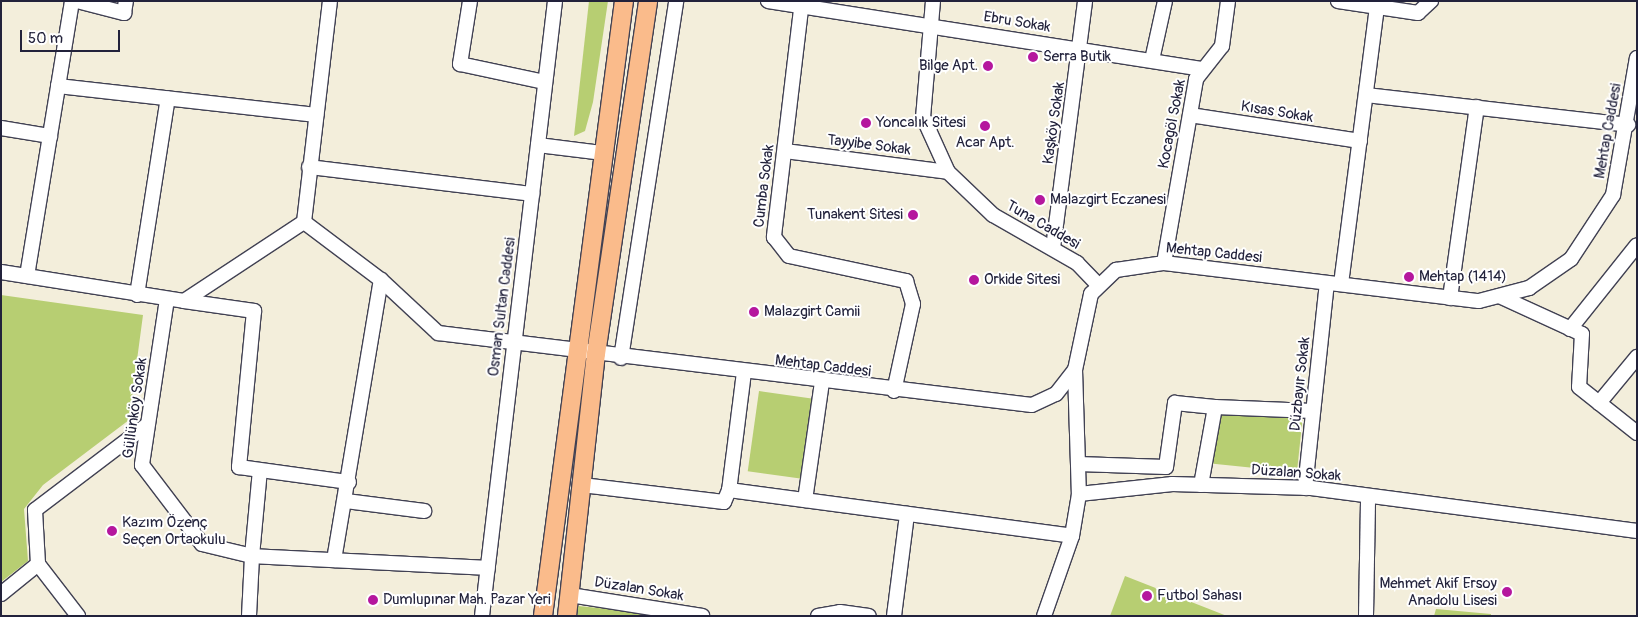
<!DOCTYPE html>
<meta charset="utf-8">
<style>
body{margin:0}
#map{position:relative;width:1638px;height:617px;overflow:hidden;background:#f3eedb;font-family:Pangolin,sans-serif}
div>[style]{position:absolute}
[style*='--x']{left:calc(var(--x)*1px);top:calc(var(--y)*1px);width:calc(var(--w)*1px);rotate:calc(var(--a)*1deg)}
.green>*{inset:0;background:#b7ce72;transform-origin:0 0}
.roads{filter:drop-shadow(1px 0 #414153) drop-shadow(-1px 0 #414153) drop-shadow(0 1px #414153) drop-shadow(0 -1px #414153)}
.minor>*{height:14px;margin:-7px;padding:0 7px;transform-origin:7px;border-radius:7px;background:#fff}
.major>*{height:18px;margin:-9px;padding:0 9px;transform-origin:9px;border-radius:9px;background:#fabb8b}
.dots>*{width:14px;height:14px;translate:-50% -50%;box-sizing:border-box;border:2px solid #fff;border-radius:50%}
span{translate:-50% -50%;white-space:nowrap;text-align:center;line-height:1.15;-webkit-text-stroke:4px #fff;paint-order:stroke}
.street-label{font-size:15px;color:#22223b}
.poi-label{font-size:15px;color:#22223b}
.left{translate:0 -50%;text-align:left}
.right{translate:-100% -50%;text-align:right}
.frame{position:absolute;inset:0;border:2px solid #22223b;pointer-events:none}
.scale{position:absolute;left:20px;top:30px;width:100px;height:22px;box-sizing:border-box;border:2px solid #22223b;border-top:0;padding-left:6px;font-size:15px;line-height:18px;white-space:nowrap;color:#22223b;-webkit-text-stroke:4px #fff;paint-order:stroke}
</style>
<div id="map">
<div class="green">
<i style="clip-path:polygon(589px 1px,608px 1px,593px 102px,585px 131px,574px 136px)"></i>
<i style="clip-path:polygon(1px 295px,143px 315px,129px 420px,43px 485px,24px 509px,28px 561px,1px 582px)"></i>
<i style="left:759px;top:391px;width:53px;height:81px;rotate:8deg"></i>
<i style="left:1219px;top:410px;width:84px;height:54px;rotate:6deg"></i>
<i style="clip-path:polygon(1125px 576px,1227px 616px,1110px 616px)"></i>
<i style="clip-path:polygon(578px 606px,679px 616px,577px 616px)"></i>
<i style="clip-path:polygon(1436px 609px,1491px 614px,1491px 616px,1434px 616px)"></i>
</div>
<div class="roads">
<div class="minor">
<i style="--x:77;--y:1;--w:49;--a:14.3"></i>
<i style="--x:124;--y:13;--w:12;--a:-81"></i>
<i style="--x:470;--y:1;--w:64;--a:99"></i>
<i style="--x:460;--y:64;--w:87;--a:12"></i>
<i style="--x:768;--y:1;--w:437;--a:8.9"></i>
<i style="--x:802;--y:1;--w:238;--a:96.8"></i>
<i style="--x:774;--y:237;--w:24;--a:52"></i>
<i style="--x:789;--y:256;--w:120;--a:12.1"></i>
<i style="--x:906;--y:281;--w:24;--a:73"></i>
<i style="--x:913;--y:304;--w:89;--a:102.3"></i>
<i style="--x:933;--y:1;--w:116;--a:94.9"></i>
<i style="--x:923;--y:117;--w:60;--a:65.6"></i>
<i style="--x:948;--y:172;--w:62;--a:43.7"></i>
<i style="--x:993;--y:215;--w:97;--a:29.7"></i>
<i style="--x:1077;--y:263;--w:29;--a:46"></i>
<i style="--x:1338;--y:1;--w:81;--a:8.5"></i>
<i style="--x:1418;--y:13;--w:18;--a:-43"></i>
<i style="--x:1152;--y:60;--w:60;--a:-77.6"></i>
<i style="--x:58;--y:86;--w:260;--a:6.4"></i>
<i style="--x:1366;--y:95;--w:264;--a:6.5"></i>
<i style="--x:1190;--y:115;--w:172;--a:8.7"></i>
<i style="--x:1;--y:128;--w:50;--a:9.3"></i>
<i style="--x:538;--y:145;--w:64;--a:7.1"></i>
<i style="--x:785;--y:151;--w:164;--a:7.3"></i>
<i style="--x:309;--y:167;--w:225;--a:6.9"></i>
<i style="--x:304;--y:222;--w:223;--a:-83.3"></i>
<i style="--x:1053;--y:248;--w:249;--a:-82.6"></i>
<i style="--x:1164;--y:263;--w:187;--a:-80.1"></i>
<i style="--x:1196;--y:79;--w:42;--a:-51.8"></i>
<i style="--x:1222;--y:46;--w:45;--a:-82.4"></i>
<i style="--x:1;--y:272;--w:185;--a:9"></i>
<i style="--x:184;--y:301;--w:144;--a:-33.4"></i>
<i style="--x:304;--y:222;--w:96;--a:37"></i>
<i style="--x:381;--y:280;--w:78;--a:42.9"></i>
<i style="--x:438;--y:333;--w:598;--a:6.91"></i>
<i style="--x:1032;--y:405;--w:26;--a:-25"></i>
<i style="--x:1056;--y:394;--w:31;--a:-52"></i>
<i style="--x:1075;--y:370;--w:78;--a:-78.1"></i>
<i style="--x:1091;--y:294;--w:35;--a:-44"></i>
<i style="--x:1116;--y:270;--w:49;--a:-8.3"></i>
<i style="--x:1164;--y:263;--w:317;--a:6.9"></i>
<i style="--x:1479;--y:301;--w:52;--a:-14.6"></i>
<i style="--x:1529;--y:288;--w:51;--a:-34.6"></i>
<i style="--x:1571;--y:259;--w:77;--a:-56.7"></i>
<i style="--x:1613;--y:195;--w:139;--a:-80.1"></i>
<i style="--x:27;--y:276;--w:279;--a:-80.7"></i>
<i style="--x:1341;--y:284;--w:279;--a:-82.6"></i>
<i style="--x:137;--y:295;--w:199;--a:-81.1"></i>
<i style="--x:1499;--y:296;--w:91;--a:24.6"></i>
<i style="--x:1582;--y:334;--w:53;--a:93.2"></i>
<i style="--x:1579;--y:387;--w:74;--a:38.4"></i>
<i style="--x:1450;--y:298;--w:193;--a:-82"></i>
<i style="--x:167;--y:299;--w:168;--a:98.6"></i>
<i style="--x:142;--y:465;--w:99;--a:52.8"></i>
<i style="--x:202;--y:544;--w:51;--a:13.5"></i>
<i style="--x:252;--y:556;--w:86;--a:-84.7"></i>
<i style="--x:184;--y:301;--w:71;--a:8.1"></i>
<i style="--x:254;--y:311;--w:157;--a:95.5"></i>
<i style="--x:239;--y:467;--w:111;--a:7.8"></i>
<i style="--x:1570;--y:329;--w:107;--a:-51.4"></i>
<i style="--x:621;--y:358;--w:361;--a:-81.2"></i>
<i style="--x:1075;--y:370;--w:124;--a:88.2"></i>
<i style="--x:744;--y:372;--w:119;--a:97.2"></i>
<i style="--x:729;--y:490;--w:346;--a:7.6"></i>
<i style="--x:1599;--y:403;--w:60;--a:-50.4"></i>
<i style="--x:1078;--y:464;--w:88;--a:2"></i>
<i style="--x:1166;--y:467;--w:65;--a:-82"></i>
<i style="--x:1175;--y:403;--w:40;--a:5.7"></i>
<i style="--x:582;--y:485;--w:143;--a:6.8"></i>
<i style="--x:724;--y:502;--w:13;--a:-67"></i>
<i style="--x:1201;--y:485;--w:79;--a:-79.8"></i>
<i style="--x:1215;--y:407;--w:98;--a:2.3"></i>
<i style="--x:1305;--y:488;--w:206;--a:-83.9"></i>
<i style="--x:805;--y:500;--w:119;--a:-81.8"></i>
<i style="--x:346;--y:501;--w:79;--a:7.3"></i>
<i style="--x:334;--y:560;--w:284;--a:-80.5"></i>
<i style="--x:38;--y:564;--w:66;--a:52.4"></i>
<i style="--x:1;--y:594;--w:48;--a:-39"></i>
<i style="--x:38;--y:564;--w:54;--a:-93.2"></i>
<i style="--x:35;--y:510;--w:141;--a:-37.2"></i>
<i style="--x:570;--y:595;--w:134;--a:9"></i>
<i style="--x:249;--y:616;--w:60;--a:-87.1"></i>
<i style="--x:252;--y:556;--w:236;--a:2.9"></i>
<i style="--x:482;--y:616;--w:619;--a:-83.23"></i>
<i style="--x:818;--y:616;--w:22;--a:-10"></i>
<i style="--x:840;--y:612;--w:29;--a:8"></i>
<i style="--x:894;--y:616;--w:103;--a:-82.7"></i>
<i style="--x:1044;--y:616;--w:85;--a:-70.7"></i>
<i style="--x:1072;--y:536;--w:43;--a:-80.5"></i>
<i style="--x:1079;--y:494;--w:94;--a:-6.1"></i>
<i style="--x:1172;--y:484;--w:139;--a:1.6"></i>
<i style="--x:1311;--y:488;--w:329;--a:7.5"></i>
<i style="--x:1366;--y:616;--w:120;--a:-89"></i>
</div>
<div class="major">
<i style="--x:543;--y:616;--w:620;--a:-82.5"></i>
<i style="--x:567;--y:616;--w:264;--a:-83.7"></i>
<i style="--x:596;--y:354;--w:357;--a:-81.6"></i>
</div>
</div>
<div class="dots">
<i style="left:1033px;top:57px;background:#b5179e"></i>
<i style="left:988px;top:66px;background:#b5179e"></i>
<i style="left:866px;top:123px;background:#b5179e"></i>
<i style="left:985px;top:126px;background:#b5179e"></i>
<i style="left:1040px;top:200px;background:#b5179e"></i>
<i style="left:913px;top:215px;background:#b5179e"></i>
<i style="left:1409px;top:277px;background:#b5179e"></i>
<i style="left:974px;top:280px;background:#b5179e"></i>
<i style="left:754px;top:312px;background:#b5179e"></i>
<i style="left:112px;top:531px;background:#b5179e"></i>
<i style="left:1507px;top:592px;background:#b5179e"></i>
<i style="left:1147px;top:596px;background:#b5179e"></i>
<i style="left:373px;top:600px;background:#b5179e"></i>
</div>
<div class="street-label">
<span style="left:1017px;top:22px;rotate:9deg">Ebru Sokak</span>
<span style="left:1277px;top:112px;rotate:9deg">Kısas Sokak</span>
<span style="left:1054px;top:123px;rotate:-82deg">Kaşköy Sokak</span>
<span style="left:1172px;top:124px;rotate:-79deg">Kocagöl Sokak</span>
<span style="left:1608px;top:131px;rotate:-80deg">Mehtap Caddesi</span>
<span style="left:869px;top:145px;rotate:7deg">Tayyibe Sokak</span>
<span style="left:764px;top:186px;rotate:-83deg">Cumba Sokak</span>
<span style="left:1043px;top:225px;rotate:30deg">Tuna Caddesi</span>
<span style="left:1214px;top:253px;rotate:6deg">Mehtap Caddesi</span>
<span style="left:502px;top:307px;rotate:-83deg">Osman Sultan Caddesi</span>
<span style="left:823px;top:366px;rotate:7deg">Mehtap Caddesi</span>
<span style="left:1300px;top:384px;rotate:-84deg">Düzbayır Sokak</span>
<span style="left:135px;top:408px;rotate:-82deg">Güllünköy Sokak</span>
<span style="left:1296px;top:473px;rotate:4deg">Düzalan Sokak</span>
<span style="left:639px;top:589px;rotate:9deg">Düzalan Sokak</span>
</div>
<div class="poi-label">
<span class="left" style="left:1043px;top:57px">Serra Butik</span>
<span class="right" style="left:978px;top:66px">Bilge Apt.</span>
<span class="left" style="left:876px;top:123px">Yoncalık Sitesi</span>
<span style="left:985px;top:143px">Acar Apt.</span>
<span class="left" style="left:1050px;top:200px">Malazgirt Eczanesi</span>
<span class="right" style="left:903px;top:215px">Tunakent Sitesi</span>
<span class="left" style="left:1419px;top:277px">Mehtap (1414)</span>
<span class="left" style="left:984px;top:280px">Orkide Sitesi</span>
<span class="left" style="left:764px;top:312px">Malazgirt Camii</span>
<span class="left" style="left:122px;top:531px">Kazım Özenç<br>Seçen Ortaokulu</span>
<span class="right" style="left:1497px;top:592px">Mehmet Akif Ersoy<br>Anadolu Lisesi</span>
<span class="left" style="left:1157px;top:596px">Futbol Sahası</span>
<span class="left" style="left:383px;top:600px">Dumlupınar Mah. Pazar Yeri</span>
</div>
<div class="frame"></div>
<div class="scale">50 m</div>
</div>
